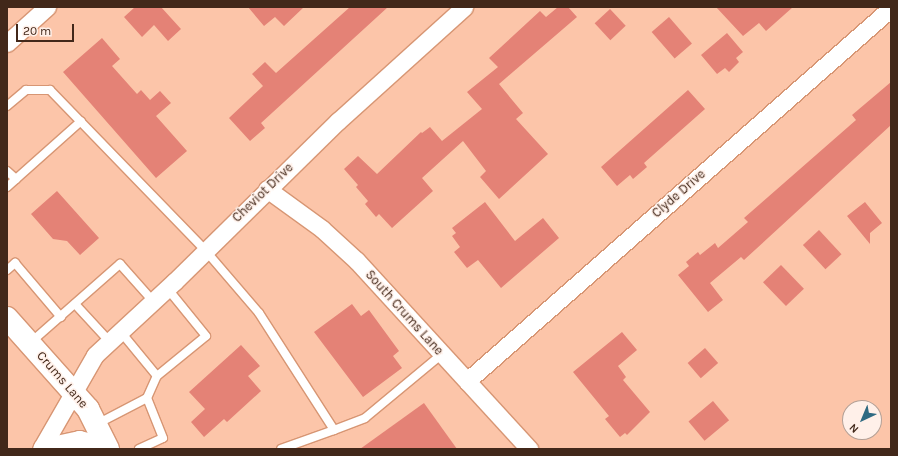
<!DOCTYPE html>
<style>
body{margin:0}
#map{position:relative;width:898px;height:456px;overflow:hidden;background:#fcc5a9;font-family:Karla,sans-serif}
div>[style]{position:absolute}
[style*='--x']{left:calc(var(--x)*1px);top:calc(var(--y)*1px);width:calc(var(--w)*1px);rotate:calc(var(--a)*1deg)}
.building>*{inset:0;background:#e48276;transform-origin:0 0}
.roads{filter:drop-shadow(1px 0 #d79674) drop-shadow(-1px 0 #d79674) drop-shadow(0 1px #d79674) drop-shadow(0 -1px #d79674)}
.service>*{height:8px;margin:-4px;padding:0 4px;transform-origin:4px;border-radius:4px;background:#fff}
.minor>*{height:17px;margin:-8.5px;padding:0 8.5px;transform-origin:8.5px;border-radius:8.5px;background:#fff}
.secondary>*{height:22px;margin:-11px;padding:0 11px;transform-origin:11px;border-radius:11px;background:#fff}
span{translate:-50% -50%;white-space:nowrap;text-align:center;line-height:1.15;-webkit-text-stroke:3px #fff0e9;paint-order:stroke}
.street-label{font-size:13px;color:#42281a}
.frame{position:absolute;inset:0;border:8px solid #42281a;pointer-events:none}
.north{position:absolute;left:842px;top:400px;width:40px;height:40px;box-sizing:border-box;background:#fff0e9;border:1px solid #b3a096;border-radius:50%;rotate:224deg;font-size:11px;font-weight:700;line-height:16px;text-align:center;color:#42281a}
.north::after{content:'';display:block;margin:auto;width:14px;height:18px;background:#2f6a82;clip-path:polygon(50% 0,100% 100%,50% 72%,0 100%)}
.scale{position:absolute;left:16px;top:24px;width:58px;height:18px;box-sizing:border-box;border:2px solid #42281a;border-top:0;padding-left:5px;font-size:12px;line-height:14px;white-space:nowrap;color:#42281a;-webkit-text-stroke:3px #fff0e9;paint-order:stroke}
</style>
<div id="map">
<div class="building">
<i style="clip-path:polygon(135px 7px,161px 7px,181px 29px,168px 41px,154px 25px,142px 37px,124px 17px)"></i>
<i style="clip-path:polygon(248px 7px,304px 7px,284px 26px,275px 17px,264px 26px)"></i>
<i style="clip-path:polygon(350px 7px,388px 7px,261px 123px,265px 128px,250px 141px,229px 118px,263px 86px,252px 74px,265px 62px,276px 73px)"></i>
<i style="clip-path:polygon(558px 7px,568px 7px,577px 17px,499px 84px,523px 113px,516px 119px,548px 154px,499px 199px,480px 177px,486px 171px,463px 141px,422px 178px,433px 191px,392px 228px,379px 214px,376px 217px,365px 204px,368px 201px,356px 187px,358px 185px,344px 169px,358px 156px,377px 174px,421px 132px,422px 133px,430px 127px,442px 141px,482px 109px,467px 92px,498px 67px,489px 58px,540px 11px,546px 17px)"></i>
<i style="clip-path:polygon(716px 7px,793px 7px,766px 31px,759px 23px,743px 36px)"></i>
<i style="left:610px;top:9px;width:23px;height:21px;rotate:47deg"></i>
<i style="left:669px;top:17px;width:35px;height:23px;rotate:49deg"></i>
<i style="clip-path:polygon(727px 33px,743px 52px,736px 58px,739px 62px,729px 72px,725px 68px,717px 74px,701px 55px)"></i>
<i style="clip-path:polygon(102px 38px,120px 59px,112px 66px,137px 94px,141px 90px,150px 100px,160px 91px,171px 103px,156px 116px,187px 151px,156px 178px,63px 72px)"></i>
<i style="clip-path:polygon(891px 82px,891px 125px,744px 260px,741px 257px,710px 283px,723px 300px,708px 312px,678px 275px,689px 266px,686px 262px,698px 252px,700px 255px,715px 243px,718px 248px,748px 222px,744px 218px,856px 120px,852px 115px)"></i>
<i style="clip-path:polygon(688px 90px,705px 109px,644px 163px,647px 167px,633px 179px,630px 175px,617px 186px,601px 167px)"></i>
<i style="clip-path:polygon(57px 191px,99px 238px,80px 255px,67px 241px,53px 239px,31px 214px)"></i>
<i style="clip-path:polygon(485px 202px,515px 241px,543px 218px,559px 238px,501px 288px,478px 260px,467px 268px,454px 252px,460px 247px,452px 236px,456px 233px,452px 228px)"></i>
<i style="clip-path:polygon(865px 202px,882px 223px,870px 233px,870px 244px,847px 216px)"></i>
<i style="left:819px;top:230px;width:33px;height:22px;rotate:47deg"></i>
<i style="left:781px;top:265px;width:33px;height:25px;rotate:46deg"></i>
<i style="clip-path:polygon(352px 304px,361px 316px,369px 310px,399px 351px,393px 356px,402px 368px,363px 397px,314px 332px)"></i>
<i style="clip-path:polygon(622px 332px,637px 350px,618px 366px,626px 377px,623px 380px,650px 412px,627px 435px,625px 433px,620px 437px,605px 419px,609px 416px,573px 372px)"></i>
<i style="clip-path:polygon(241px 345px,260px 366px,248px 376px,261px 391px,227px 422px,224px 419px,204px 437px,191px 422px,205px 409px,189px 392px)"></i>
<i style="left:705px;top:348px;width:20px;height:23px;rotate:49deg"></i>
<i style="left:713px;top:401px;width:25px;height:32px;rotate:50deg"></i>
<i style="clip-path:polygon(424px 403px,457px 449px,360px 449px)"></i>
</div>
<div class="roads">
<div class="service">
<i style="--x:7;--y:106;--w:25;--a:-40"></i>
<i style="--x:26;--y:90;--w:24;--a:0"></i>
<i style="--x:50;--y:90;--w:223;--a:45.9"></i>
<i style="--x:205;--y:250;--w:83;--a:49.4"></i>
<i style="--x:259;--y:313;--w:139;--a:57.3"></i>
<i style="--x:334;--y:430;--w:56;--a:160.3"></i>
<i style="--x:7;--y:171;--w:12;--a:42"></i>
<i style="--x:16;--y:179;--w:12;--a:138"></i>
<i style="--x:16;--y:179;--w:87;--a:-41.7"></i>
<i style="--x:7;--y:270;--w:11;--a:-41"></i>
<i style="--x:15;--y:263;--w:71;--a:49.6"></i>
<i style="--x:75;--y:304;--w:50;--a:47.4"></i>
<i style="--x:120;--y:331;--w:58;--a:50.6"></i>
<i style="--x:157;--y:376;--w:63;--a:-39.2"></i>
<i style="--x:206;--y:336;--w:62;--a:-129.1"></i>
<i style="--x:30;--y:343;--w:120;--a:-41.3"></i>
<i style="--x:120;--y:264;--w:50;--a:48.3"></i>
<i style="--x:97;--y:424;--w:56;--a:-27.5"></i>
<i style="--x:147;--y:398;--w:24;--a:-66"></i>
<i style="--x:334;--y:430;--w:33;--a:-21"></i>
<i style="--x:365;--y:418;--w:100;--a:-39.7"></i>
<i style="--x:139;--y:449;--w:26;--a:-25"></i>
<i style="--x:163;--y:438;--w:43;--a:-111.8"></i>
</div>
<div class="minor">
<i style="--x:7;--y:43;--w:54;--a:-42"></i>
<i style="--x:267;--y:189;--w:68;--a:36"></i>
<i style="--x:322;--y:229;--w:47;--a:42.4"></i>
<i style="--x:357;--y:261;--w:255;--a:47.5"></i>
<i style="--x:467;--y:381;--w:565;--a:-41.34"></i>
<i style="--x:42;--y:447;--w:38;--a:-12"></i>
<i style="--x:79;--y:439;--w:29;--a:14"></i>
<i style="--x:41;--y:449;--w:108;--a:-60.1"></i>
<i style="--x:95;--y:355;--w:109;--a:-42.8"></i>
<i style="--x:175;--y:281;--w:228;--a:-44.5"></i>
<i style="--x:338;--y:121;--w:170;--a:-42.1"></i>
</div>
<div class="secondary">
<i style="--x:7;--y:318;--w:122;--a:48.3"></i>
<i style="--x:88;--y:409;--w:45;--a:63.4"></i>
</div>
</div>
<div class="street-label">
<span style="left:263px;top:193px;rotate:-44deg">Cheviot Drive</span>
<span style="left:679px;top:194px;rotate:-41deg">Clyde Drive</span>
<span style="left:404px;top:313px;rotate:48deg">South Crums Lane</span>
<span style="left:62px;top:380px;rotate:49deg">Crums Lane</span>
</div>
<div class="frame"></div>
<div class="north">N</div>
<div class="scale">20 m</div>
</div>
